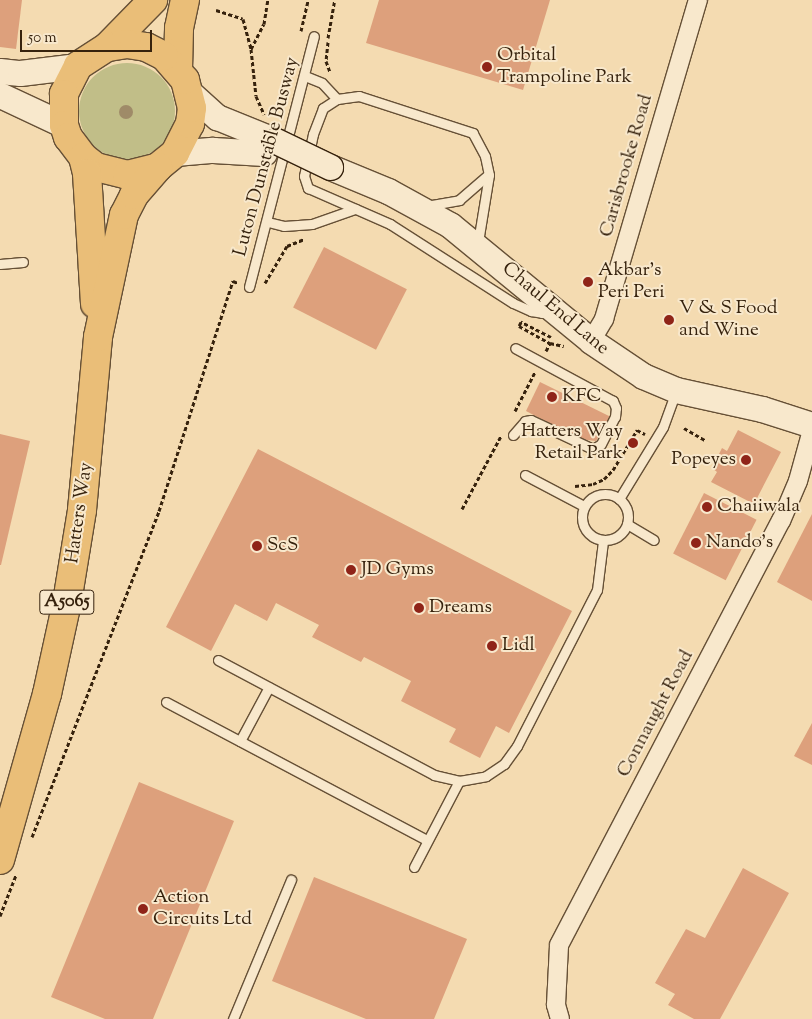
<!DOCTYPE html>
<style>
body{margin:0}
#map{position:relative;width:812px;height:1019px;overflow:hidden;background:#f4dbb1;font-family:"Sorts Mill Goudy",serif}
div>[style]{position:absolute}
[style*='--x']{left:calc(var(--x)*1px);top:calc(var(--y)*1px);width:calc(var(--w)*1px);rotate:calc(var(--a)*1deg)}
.green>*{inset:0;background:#c1be88}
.round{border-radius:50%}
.building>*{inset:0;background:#dda07c;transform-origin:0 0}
.path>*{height:3px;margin-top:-1.5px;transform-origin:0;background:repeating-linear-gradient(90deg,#36220d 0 4px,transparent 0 6.5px)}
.roads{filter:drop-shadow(1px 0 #665036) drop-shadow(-1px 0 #665036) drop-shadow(0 1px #665036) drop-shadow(0 -1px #665036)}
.lane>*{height:9px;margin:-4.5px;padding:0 4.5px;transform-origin:4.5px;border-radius:4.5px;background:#f8e8cc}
.lane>.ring{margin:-4.5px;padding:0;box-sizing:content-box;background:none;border:9px solid #f8e8cc;border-radius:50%}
.street>*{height:18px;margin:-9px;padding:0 9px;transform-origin:9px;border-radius:9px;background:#f8e8cc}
.secondary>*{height:25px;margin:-12.5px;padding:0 12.5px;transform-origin:12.5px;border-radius:12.5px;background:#f8e8cc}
.primary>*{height:28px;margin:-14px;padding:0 14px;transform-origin:14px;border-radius:14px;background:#eabe78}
.bridges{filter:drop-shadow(1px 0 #36220d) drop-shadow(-1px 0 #36220d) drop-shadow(0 1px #36220d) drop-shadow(0 -1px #36220d)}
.secondary-bridge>*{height:25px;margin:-12.5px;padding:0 12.5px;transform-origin:12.5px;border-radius:12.5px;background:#f8e8cc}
.trees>*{width:14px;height:14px;margin:-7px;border-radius:50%;background:#9f8b68}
.dots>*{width:14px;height:14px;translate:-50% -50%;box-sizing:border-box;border:2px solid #f8e8cc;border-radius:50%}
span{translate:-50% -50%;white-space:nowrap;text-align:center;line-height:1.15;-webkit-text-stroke:4px #f8e8cc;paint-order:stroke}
.shield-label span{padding:1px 4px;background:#f8e8cc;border:1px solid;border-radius:4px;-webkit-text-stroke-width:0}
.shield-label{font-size:18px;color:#36220d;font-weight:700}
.poi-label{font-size:19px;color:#36220d}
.left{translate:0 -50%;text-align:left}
.right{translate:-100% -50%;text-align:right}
.street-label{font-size:19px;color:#36220d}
.scale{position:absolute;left:20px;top:30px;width:132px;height:22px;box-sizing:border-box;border:2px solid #36220d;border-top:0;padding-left:6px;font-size:15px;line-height:18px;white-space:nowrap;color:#36220d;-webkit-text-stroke:4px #f8e8cc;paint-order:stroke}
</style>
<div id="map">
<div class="green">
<i class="round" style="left:79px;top:63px;width:96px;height:96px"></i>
</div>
<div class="building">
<i style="clip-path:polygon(0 0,22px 0,16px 49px,0 47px)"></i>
<i style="clip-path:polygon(379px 0,550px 0,523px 90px,366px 43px)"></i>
<i style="left:324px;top:247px;width:93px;height:68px;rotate:27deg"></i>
<i style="clip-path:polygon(540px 382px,611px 417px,596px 441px,579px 439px,526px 411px)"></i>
<i style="clip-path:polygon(738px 430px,781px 452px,754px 504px,711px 482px,717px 472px,712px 468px,722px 448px,727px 451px)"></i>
<i style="clip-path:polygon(0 434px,30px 441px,1px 565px,0 565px)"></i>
<i style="clip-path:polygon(258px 449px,572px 611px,509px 733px,496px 726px,480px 758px,449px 742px,456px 729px,401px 701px,411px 681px,364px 657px,361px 662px,312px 637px,319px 625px,276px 603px,267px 621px,235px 604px,211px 651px,166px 627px)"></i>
<i style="left:704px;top:493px;width:59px;height:68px;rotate:27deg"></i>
<i style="clip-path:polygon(812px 514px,812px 601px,777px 582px)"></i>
<i style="clip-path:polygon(812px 723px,812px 765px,794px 756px)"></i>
<i style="clip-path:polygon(139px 782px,234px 821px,153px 1019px,105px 1019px,51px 997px)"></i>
<i style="clip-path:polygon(743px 868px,789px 893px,720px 1019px,694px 1019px,668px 1005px,675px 994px,655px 983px,686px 929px,705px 938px)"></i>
<i style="clip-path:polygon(314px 877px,467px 939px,434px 1019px,366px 1019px,272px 981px)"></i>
</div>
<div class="path">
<i style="--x:216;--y:10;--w:28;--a:18"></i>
<i style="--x:243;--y:19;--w:31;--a:75"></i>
<i style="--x:251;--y:49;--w:47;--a:83.9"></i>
<i style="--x:256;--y:96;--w:20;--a:66"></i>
<i style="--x:301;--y:31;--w:32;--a:-77"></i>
<i style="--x:328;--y:38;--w:39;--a:-80"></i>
<i style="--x:328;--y:42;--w:19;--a:96"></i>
<i style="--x:326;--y:61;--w:12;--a:70"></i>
<i style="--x:251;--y:49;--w:28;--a:-63"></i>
<i style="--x:264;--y:24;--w:24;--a:-81"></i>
<i style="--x:265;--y:283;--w:43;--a:-59.3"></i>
<i style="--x:287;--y:246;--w:18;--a:-22"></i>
<i style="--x:551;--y:337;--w:34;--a:-153"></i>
<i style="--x:521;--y:322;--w:4;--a:117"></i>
<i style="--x:519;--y:326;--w:35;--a:29"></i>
<i style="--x:550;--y:343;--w:14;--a:12"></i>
<i style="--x:546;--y:351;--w:9;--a:-63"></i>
<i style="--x:515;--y:411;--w:44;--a:-62.9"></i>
<i style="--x:684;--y:428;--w:24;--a:30"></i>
<i style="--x:575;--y:486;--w:18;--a:-6"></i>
<i style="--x:593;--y:484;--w:12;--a:-24"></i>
<i style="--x:604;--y:479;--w:13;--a:-45"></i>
<i style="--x:613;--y:470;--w:47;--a:-59"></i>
<i style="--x:637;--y:430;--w:9;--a:27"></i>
<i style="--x:462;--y:509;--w:83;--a:-61.9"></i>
<i style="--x:32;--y:837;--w:350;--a:-68.7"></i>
<i style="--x:159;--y:511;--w:242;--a:-72.2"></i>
<i style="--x:233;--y:281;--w:5;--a:22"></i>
<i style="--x:0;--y:916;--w:44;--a:-68.7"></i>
</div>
<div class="roads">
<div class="lane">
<i style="--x:305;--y:76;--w:18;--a:22"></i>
<i style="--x:322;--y:83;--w:22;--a:47"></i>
<i style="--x:426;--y:206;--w:34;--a:-10"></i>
<i style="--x:459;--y:200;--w:38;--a:-41"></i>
<i style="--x:268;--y:222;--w:16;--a:14"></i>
<i style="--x:284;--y:226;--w:28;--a:-4"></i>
<i style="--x:312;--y:224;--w:46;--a:-19.2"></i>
<i style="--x:478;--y:242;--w:68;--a:-80.7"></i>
<i style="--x:489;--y:175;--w:19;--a:-102"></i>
<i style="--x:485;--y:156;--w:26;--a:-118"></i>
<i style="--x:473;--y:133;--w:120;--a:-162"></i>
<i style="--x:359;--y:96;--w:22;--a:172"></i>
<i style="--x:337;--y:99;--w:17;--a:147"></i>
<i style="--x:323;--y:108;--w:28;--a:111"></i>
<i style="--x:313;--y:134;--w:43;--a:102.1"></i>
<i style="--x:304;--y:176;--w:13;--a:72"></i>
<i style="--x:308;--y:188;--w:90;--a:23.7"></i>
<i style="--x:390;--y:224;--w:146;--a:32.7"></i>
<i style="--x:513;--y:303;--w:20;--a:24"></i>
<i style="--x:531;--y:311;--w:11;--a:10"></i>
<i style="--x:542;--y:313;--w:4;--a:-45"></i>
<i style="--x:0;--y:264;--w:23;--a:-5"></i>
<i style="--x:249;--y:287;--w:259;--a:-75.5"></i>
<i style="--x:513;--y:435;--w:18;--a:-49"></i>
<i style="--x:525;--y:421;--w:6;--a:-9"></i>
<i style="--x:531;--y:420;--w:68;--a:25.1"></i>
<i style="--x:593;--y:449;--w:9;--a:-32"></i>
<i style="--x:601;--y:444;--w:30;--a:-63"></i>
<i style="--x:615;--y:417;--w:9;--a:-84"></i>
<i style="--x:616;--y:408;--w:8;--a:-113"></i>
<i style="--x:613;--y:401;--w:111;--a:-151.6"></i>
<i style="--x:525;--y:475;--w:67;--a:27.7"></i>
<i class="ring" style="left:582px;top:494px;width:37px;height:37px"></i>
<i style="--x:619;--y:499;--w:84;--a:-58.6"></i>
<i style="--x:663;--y:427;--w:38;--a:-70"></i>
<i style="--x:627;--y:524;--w:31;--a:31"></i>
<i style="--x:218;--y:660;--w:245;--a:28"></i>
<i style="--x:434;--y:775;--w:26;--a:13"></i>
<i style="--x:459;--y:781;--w:27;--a:-10"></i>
<i style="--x:486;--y:776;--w:22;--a:-34"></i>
<i style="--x:504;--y:764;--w:22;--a:-54"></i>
<i style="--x:517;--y:746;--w:175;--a:-62.9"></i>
<i style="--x:597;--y:590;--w:49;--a:-83"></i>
<i style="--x:166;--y:702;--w:295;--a:27.9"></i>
<i style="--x:240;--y:741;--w:61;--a:-61.8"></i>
<i style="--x:414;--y:867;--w:97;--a:-62.4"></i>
<i style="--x:233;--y:1019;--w:151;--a:-67.4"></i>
</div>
<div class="street">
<i style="--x:591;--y:341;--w:26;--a:-59"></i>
<i style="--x:604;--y:319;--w:333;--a:-73.6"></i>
<i style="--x:560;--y:1019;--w:15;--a:-106"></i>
<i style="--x:556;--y:1005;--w:60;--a:-87.1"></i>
<i style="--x:559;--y:945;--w:479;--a:-62.4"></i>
<i style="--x:781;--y:521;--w:43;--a:-67"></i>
<i style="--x:798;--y:481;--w:53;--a:-74.6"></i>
</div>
<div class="secondary">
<i style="--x:0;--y:71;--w:20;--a:6"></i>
<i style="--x:20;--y:73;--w:58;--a:-6.9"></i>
<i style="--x:189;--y:92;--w:38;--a:42"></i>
<i style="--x:217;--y:117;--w:64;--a:22.1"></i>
<i style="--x:0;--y:95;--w:71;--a:25.1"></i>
<i style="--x:175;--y:153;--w:38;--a:-5"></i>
<i style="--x:213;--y:150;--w:51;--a:3.4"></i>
<i style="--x:330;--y:167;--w:63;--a:22.5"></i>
<i style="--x:388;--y:191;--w:71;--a:28.7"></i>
<i style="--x:450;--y:225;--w:183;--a:39.4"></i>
<i style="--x:591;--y:341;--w:63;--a:33.9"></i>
<i style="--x:643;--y:376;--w:36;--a:23"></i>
<i style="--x:676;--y:390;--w:88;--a:12.5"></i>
<i style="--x:762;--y:409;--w:52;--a:17.7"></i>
</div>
<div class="primary">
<i style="--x:107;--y:47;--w:66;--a:-45.6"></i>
<i style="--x:178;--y:70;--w:42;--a:-88.6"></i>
<i style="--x:179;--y:28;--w:29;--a:-78"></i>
<i style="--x:83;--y:157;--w:16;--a:38"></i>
<i style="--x:96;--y:167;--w:32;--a:14"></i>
<i style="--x:127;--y:175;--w:32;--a:-14"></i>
<i style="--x:158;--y:167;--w:22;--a:-39"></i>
<i style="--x:175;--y:153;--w:33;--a:-63"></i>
<i style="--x:190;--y:124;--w:16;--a:-83"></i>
<i style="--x:192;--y:108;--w:29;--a:-104"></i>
<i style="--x:185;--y:80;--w:32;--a:-131"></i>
<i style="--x:164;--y:56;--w:20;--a:-153"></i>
<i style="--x:146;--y:47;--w:19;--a:-171"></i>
<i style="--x:127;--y:44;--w:20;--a:171"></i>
<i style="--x:107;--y:47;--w:35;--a:147"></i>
<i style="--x:78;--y:66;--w:31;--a:117"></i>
<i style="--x:64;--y:94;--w:31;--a:90"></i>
<i style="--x:64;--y:125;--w:13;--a:72"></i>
<i style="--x:68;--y:137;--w:25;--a:53"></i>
<i style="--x:83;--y:157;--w:16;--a:76"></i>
<i style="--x:87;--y:173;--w:131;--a:86.5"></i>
<i style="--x:0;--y:860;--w:173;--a:-74.2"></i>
<i style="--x:47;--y:694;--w:94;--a:-77.7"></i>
<i style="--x:67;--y:602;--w:93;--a:-80.7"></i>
<i style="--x:82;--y:510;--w:174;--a:-84.7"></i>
<i style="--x:98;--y:337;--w:125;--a:-78"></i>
<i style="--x:124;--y:215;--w:22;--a:-63"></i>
<i style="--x:134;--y:195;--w:37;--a:-49"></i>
</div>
</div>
<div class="bridges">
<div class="secondary-bridge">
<i style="--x:276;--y:141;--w:60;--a:25.7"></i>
</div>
</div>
<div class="trees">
<i style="left:126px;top:112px"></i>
</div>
<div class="dots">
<i style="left:487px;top:67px;background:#8f2418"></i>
<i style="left:588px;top:282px;background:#8f2418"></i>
<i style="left:669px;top:320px;background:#8f2418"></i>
<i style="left:552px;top:397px;background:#8f2418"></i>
<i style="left:633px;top:443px;background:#8f2418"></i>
<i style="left:746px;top:460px;background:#8f2418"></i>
<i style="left:707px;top:507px;background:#8f2418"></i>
<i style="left:696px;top:543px;background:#8f2418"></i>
<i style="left:257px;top:546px;background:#8f2418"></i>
<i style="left:351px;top:570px;background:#8f2418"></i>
<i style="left:419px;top:608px;background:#8f2418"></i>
<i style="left:492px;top:646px;background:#8f2418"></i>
<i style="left:143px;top:909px;background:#8f2418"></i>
</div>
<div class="shield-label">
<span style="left:67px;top:602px">A5065</span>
</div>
<div class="poi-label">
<span class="left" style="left:497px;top:67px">Orbital<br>Trampoline Park</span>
<span class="left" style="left:598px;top:282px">Akbar's<br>Peri Peri</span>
<span class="left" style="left:679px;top:320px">V &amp; S Food<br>and Wine</span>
<span class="left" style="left:562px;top:397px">KFC</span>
<span class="right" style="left:623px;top:443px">Hatters Way<br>Retail Park</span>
<span class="right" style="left:736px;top:460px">Popeyes</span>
<span class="left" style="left:717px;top:507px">Chaiiwala</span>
<span class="left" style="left:706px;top:543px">Nando's</span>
<span class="left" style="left:267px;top:546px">ScS</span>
<span class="left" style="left:361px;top:570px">JD Gyms</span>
<span class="left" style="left:429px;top:608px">Dreams</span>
<span class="left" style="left:502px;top:646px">Lidl</span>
<span class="left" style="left:153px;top:909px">Action<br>Circuits Ltd</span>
</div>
<div class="street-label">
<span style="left:267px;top:157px;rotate:-75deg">Luton Dunstable Busway</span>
<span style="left:627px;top:166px;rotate:-74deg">Carisbrooke Road</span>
<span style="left:555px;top:309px;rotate:40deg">Chaul End Lane</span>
<span style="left:80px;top:513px;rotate:-82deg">Hatters Way</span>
<span style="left:656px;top:714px;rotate:-62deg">Connaught Road</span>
</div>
<div class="scale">50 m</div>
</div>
